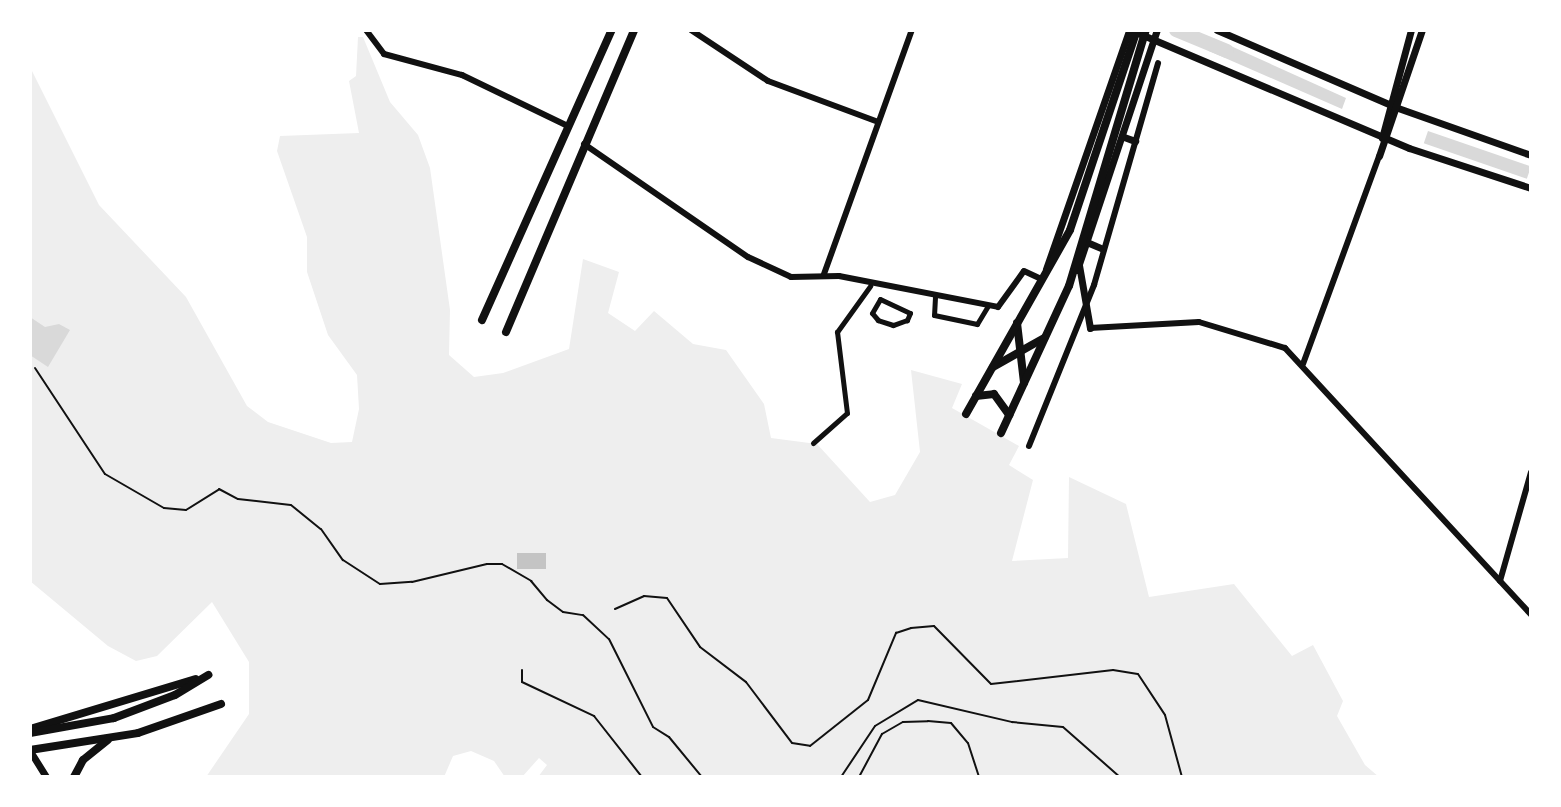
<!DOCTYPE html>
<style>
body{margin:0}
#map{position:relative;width:1561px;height:807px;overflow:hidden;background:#fff;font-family:Montserrat,sans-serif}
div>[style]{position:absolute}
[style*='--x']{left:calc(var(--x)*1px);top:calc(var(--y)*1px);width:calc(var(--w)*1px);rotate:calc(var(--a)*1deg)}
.green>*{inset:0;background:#eee}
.water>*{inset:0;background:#d9d9d9;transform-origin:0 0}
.river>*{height:14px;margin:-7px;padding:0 7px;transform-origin:7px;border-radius:7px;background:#d9d9d9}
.building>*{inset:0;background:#c4c4c4;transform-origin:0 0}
.path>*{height:2px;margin:-1px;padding:0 1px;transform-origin:1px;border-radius:1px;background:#111}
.minor>*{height:5px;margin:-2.5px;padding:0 2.5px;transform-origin:2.5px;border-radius:2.5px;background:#111}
.tertiary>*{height:6px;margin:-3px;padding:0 3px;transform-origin:3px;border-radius:3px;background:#111}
.secondary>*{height:7px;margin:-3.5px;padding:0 3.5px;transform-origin:3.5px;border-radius:3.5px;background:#111}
.primary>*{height:8px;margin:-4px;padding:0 4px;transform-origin:4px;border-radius:4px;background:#111}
.trunk>*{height:8px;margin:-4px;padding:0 4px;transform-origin:4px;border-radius:4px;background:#111}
span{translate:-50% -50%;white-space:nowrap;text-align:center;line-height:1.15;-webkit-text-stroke:7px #fff;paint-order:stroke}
.frame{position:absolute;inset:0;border:32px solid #fff;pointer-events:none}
</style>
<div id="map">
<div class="green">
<i style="clip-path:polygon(358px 37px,363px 37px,390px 102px,418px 135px,430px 168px,450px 310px,449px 355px,474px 377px,503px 373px,569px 349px,583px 259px,619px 272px,608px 313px,635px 331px,654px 311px,693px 344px,726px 350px,764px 404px,771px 438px,817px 444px,870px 502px,895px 495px,920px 452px,911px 370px,962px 384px,952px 408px,1019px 446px,1009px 465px,1033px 480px,1012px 561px,1068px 558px,1069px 477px,1126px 504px,1149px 597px,1234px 584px,1292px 656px,1313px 645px,1343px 701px,1337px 716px,1365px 765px,1379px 777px,538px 777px,547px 765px,539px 758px,522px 777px,505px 777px,494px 761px,471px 751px,453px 756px,444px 777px,206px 777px,249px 714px,249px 662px,212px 602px,157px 656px,136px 661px,108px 646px,30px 581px,30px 67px,99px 205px,186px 297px,247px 406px,268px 422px,331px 443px,352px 442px,359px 409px,357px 375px,328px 335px,307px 272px,307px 237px,277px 151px,280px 136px,359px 133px,349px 81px,356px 76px)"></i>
</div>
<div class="water">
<i style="clip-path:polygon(1213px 38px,1346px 98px,1342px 109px,1209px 51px)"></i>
<i style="left:1428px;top:131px;width:109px;height:13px;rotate:19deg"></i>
<i style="clip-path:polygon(30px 317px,45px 327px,59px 324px,70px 330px,48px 367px,30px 355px)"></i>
</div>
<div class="river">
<i style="--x:1176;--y:30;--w:55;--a:22.4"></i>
</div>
<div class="building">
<i style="left:517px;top:553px;width:29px;height:16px"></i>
</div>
<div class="path">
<i style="--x:35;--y:368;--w:127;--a:56.6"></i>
<i style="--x:105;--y:474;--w:68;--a:30"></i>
<i style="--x:164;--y:508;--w:22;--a:5"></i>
<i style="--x:186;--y:510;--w:39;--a:-32"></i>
<i style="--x:219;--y:489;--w:21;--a:28"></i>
<i style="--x:238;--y:499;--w:53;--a:6.5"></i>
<i style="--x:291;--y:505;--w:38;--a:39"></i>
<i style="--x:321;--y:529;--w:38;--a:55"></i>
<i style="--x:343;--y:560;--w:44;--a:33"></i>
<i style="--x:380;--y:584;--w:32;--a:-4"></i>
<i style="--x:412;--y:582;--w:77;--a:-13.5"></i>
<i style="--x:487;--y:564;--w:15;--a:0"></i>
<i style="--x:502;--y:564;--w:34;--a:30"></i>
<i style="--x:531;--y:581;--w:25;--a:50"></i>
<i style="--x:547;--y:600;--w:20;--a:37"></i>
<i style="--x:563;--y:612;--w:20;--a:9"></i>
<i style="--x:583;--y:615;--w:35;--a:43"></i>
<i style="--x:609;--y:639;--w:98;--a:63.4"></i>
<i style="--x:653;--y:727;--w:19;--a:32"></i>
<i style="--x:669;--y:737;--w:52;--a:50.5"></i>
<i style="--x:702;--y:777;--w:17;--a:0"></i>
<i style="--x:615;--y:609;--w:32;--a:-24"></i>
<i style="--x:644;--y:596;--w:23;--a:5"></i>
<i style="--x:667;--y:598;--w:59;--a:56"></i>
<i style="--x:700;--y:647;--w:58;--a:37.3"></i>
<i style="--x:746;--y:682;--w:76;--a:53"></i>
<i style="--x:792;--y:743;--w:18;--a:9"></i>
<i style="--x:810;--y:746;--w:74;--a:-38.4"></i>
<i style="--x:868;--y:700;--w:73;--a:-67.3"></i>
<i style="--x:896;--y:633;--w:16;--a:-18"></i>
<i style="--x:911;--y:628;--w:23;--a:-5"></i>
<i style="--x:934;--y:626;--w:81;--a:45.5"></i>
<i style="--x:991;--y:684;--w:123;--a:-6.5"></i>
<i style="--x:1113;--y:670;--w:25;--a:9"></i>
<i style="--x:1138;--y:674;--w:49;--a:56.6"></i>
<i style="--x:1165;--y:715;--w:64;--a:74.7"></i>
<i style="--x:522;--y:670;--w:12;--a:90"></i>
<i style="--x:522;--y:682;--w:80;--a:25.3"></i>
<i style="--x:594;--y:716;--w:78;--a:51.8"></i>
<i style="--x:841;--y:777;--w:61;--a:-56.3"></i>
<i style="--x:875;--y:726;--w:50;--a:-31.2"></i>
<i style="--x:918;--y:700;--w:97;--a:13.2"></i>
<i style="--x:1012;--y:722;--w:51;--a:5.6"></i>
<i style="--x:1063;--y:727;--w:76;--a:41.3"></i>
<i style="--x:859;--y:777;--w:49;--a:-61.9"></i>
<i style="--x:882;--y:734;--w:24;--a:-30"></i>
<i style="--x:903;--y:722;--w:25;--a:-2"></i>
<i style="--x:928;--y:721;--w:23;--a:5"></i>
<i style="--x:951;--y:723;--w:26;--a:50"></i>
<i style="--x:968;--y:743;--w:36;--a:72"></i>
</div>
<div class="minor">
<i style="--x:935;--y:297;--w:18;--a:93"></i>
<i style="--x:934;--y:315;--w:44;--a:11.8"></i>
<i style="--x:977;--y:324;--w:21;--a:-59"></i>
<i style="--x:880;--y:299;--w:33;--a:25"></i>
<i style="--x:910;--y:313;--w:8;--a:113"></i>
<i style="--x:907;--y:320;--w:15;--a:160"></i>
<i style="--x:893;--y:325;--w:16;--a:-162"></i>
<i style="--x:878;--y:320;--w:9;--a:-131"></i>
<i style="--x:872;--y:313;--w:16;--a:-60"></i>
<i style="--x:813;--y:443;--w:45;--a:-41.4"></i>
<i style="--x:847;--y:413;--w:82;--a:-97"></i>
<i style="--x:837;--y:332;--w:57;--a:-54.3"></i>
</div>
<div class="tertiary">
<i style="--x:366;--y:30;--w:30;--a:53"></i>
<i style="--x:384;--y:54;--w:81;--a:15.1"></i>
<i style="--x:462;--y:75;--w:118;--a:25.7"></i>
<i style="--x:691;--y:30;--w:92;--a:33.5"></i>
<i style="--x:768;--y:81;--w:117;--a:20.4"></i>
<i style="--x:584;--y:144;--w:199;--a:34.6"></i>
<i style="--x:748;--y:257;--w:47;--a:24.9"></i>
<i style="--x:791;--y:277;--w:48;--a:-1.2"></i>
<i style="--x:839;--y:276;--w:162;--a:11"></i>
<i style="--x:998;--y:307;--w:44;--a:-54.2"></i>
<i style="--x:1024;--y:271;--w:19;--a:25"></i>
<i style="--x:824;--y:274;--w:259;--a:-70.2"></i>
<i style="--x:1090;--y:328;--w:109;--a:-3.2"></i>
<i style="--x:1199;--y:322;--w:90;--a:16.8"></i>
<i style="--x:1285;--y:348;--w:363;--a:47.3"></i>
<i style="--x:1303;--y:364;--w:221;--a:-69.9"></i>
<i style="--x:1029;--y:446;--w:174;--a:-68"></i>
<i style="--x:1094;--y:285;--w:231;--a:-73.9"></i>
<i style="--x:1500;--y:581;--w:113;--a:-74.1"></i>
</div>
<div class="secondary">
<i style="--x:1131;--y:30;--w:302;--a:23"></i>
<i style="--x:1409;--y:148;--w:128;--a:18.2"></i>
<i style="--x:1217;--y:30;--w:197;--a:23.3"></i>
<i style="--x:1398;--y:108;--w:141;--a:19.5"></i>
<i style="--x:1124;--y:137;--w:12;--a:20"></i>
<i style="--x:1382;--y:138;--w:112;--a:-75"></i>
<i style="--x:1379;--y:156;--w:133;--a:-71.2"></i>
<i style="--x:1089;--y:243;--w:15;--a:23"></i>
<i style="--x:1079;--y:265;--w:64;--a:80.1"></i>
<i style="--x:1046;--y:269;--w:253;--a:-70.8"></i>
<i style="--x:1077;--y:270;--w:253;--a:-71.6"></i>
<i style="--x:30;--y:751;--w:31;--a:58"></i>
</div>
<div class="primary">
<i style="--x:482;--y:320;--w:318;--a:-65.9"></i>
<i style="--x:506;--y:332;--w:328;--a:-67"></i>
<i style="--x:30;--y:729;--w:173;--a:-16.8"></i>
<i style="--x:30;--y:733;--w:85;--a:-10.1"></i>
<i style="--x:114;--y:718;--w:65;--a:-20.7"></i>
<i style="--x:175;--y:695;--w:39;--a:-31"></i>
<i style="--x:30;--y:750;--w:109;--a:-8.9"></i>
<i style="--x:138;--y:733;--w:88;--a:-19.3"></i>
<i style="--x:74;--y:777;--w:19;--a:-62"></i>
<i style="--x:83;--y:760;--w:32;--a:-39"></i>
</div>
<div class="trunk">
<i style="--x:1017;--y:323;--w:60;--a:83.3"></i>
<i style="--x:993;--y:367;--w:59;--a:-29.6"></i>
<i style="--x:976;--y:396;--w:18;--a:-6"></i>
<i style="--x:994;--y:394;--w:26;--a:54"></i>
<i style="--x:966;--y:414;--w:211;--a:-60.5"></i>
<i style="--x:1070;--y:230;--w:211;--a:-71.5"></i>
<i style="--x:1001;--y:433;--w:162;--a:-65.2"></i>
<i style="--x:1069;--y:286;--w:267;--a:-73.3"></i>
</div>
<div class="frame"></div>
</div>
